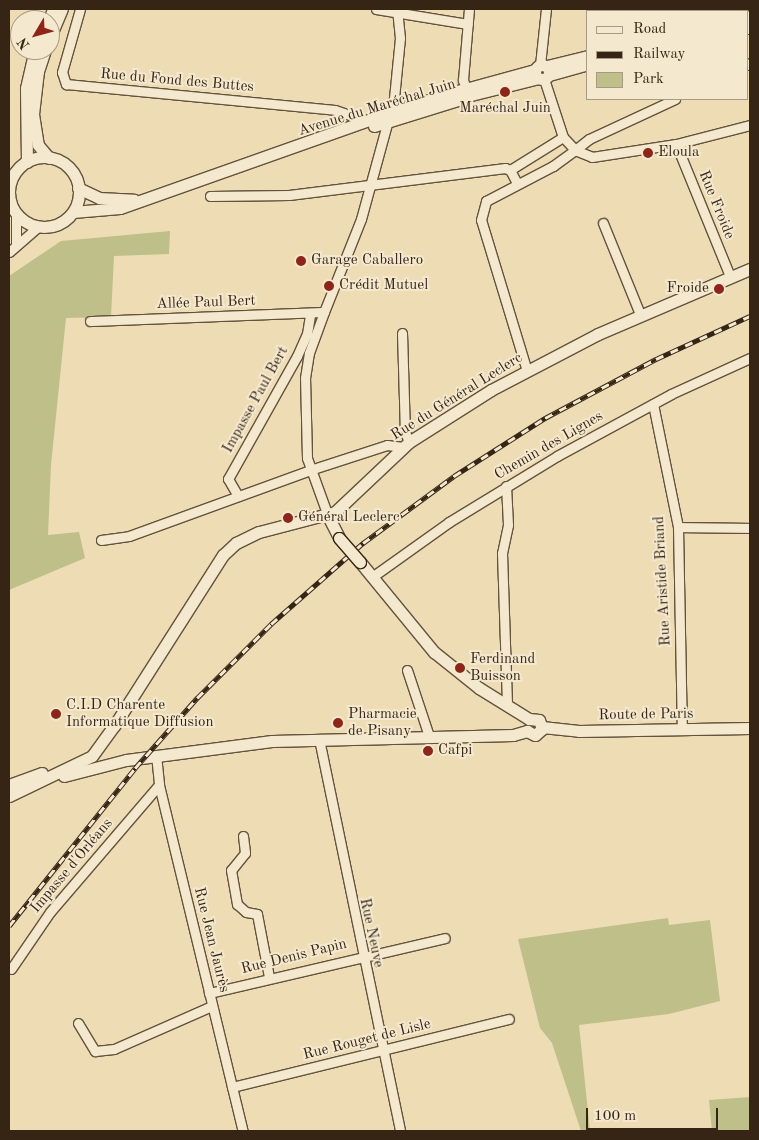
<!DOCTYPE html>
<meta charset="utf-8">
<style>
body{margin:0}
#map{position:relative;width:759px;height:1140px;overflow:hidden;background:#eedcb5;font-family:"Old Standard TT",serif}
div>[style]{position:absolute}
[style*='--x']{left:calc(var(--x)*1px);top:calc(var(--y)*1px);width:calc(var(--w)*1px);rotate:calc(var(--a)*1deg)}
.green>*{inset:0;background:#bfbf8a}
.roads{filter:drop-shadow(1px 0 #64533c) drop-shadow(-1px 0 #64533c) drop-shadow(0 1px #64533c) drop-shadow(0 -1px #64533c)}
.street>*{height:9px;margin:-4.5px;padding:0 4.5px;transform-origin:4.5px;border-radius:4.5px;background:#f4e8cf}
.secondary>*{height:11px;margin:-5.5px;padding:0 5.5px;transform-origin:5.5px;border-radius:5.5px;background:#f4e8cf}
.secondary>.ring{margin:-5.5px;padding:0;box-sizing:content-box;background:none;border:11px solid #f4e8cf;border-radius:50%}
.rail>*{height:4.5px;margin-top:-2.25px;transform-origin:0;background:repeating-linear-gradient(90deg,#f4e8cf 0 8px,#362514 0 16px);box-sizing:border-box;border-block:1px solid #362514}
.bridges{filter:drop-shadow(1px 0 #362514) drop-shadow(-1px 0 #362514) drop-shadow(0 1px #362514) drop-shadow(0 -1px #362514)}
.secondary-bridge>*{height:11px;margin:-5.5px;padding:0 5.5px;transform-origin:5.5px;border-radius:5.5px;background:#f4e8cf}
.dots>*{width:14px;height:14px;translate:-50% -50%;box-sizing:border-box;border:2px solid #f4e8cf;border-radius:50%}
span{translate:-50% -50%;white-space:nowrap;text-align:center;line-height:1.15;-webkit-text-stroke:4px #f4e8cf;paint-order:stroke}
.street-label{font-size:15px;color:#362514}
.poi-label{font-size:15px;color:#362514}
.left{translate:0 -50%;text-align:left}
.right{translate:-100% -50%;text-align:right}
.frame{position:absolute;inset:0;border:10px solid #362514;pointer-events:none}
.legend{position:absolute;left:586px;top:10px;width:162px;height:90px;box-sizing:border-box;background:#f4e8cf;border:1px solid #a89a84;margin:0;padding:6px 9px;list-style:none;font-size:15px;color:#362514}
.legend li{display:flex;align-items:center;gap:10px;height:25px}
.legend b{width:25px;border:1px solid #a89a84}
.north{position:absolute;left:10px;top:10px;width:50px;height:50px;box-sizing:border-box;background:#f4e8cf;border:1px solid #a89a84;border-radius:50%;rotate:233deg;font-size:14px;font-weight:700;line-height:20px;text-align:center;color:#362514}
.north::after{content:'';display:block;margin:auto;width:18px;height:22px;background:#8f2418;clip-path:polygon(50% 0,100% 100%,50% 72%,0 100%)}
.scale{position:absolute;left:586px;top:1108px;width:132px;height:22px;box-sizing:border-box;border:2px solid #362514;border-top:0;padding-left:6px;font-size:15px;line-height:18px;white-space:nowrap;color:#362514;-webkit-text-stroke:4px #f4e8cf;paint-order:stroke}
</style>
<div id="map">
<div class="green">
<i style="clip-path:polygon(170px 231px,169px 254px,114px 256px,111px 317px,66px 318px,51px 465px,48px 535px,79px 532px,85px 558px,9px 590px,9px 276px,61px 241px)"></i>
<i style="clip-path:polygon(668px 918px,669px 925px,710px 920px,720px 1001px,669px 1014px,579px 1025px,590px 1131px,581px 1131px,552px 1043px,540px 1028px,518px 939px)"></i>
<i style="clip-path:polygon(750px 1097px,750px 1131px,712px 1131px,709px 1100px)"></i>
</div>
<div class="roads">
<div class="street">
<i style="--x:80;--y:9;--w:66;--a:105.9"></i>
<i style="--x:62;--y:72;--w:13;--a:72"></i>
<i style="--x:66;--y:84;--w:270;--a:5.5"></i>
<i style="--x:335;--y:110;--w:21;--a:19"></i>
<i style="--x:355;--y:117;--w:8;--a:50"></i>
<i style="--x:376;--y:9;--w:93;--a:9.3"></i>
<i style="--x:681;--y:11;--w:2;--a:-63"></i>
<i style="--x:540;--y:65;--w:56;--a:-83.9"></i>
<i style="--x:748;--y:65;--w:3;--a:-45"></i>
<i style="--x:544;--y:79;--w:61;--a:71.9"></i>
<i style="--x:563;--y:137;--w:18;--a:47"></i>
<i style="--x:575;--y:150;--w:18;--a:-38"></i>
<i style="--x:589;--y:139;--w:95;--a:-24.9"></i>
<i style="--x:466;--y:88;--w:9;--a:-111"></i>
<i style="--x:463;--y:80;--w:71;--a:-85.2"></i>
<i style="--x:676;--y:144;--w:143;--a:67.8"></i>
<i style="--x:510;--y:170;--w:62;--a:-31.9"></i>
<i style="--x:210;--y:196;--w:79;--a:-0.7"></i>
<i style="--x:289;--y:195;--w:218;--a:-7.1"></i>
<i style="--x:505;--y:168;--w:5;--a:22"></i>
<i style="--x:510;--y:170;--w:15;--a:62"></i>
<i style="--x:603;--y:223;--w:98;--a:67.9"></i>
<i style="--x:16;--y:245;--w:31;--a:-90"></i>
<i style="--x:9;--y:252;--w:38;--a:-41"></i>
<i style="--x:90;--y:321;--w:234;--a:-2.2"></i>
<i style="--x:402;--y:333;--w:99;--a:88.3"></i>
<i style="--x:405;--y:432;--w:11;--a:68"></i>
<i style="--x:527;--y:371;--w:158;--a:-106.9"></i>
<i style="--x:481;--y:220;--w:20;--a:-75"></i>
<i style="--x:486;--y:201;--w:76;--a:-27.6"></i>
<i style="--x:553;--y:166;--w:27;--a:-36"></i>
<i style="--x:575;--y:150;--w:18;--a:22"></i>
<i style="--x:592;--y:157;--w:85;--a:-8.8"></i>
<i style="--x:676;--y:144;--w:76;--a:-14.4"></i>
<i style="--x:653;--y:404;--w:126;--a:78.5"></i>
<i style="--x:678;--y:527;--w:202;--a:88.9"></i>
<i style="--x:506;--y:486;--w:39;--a:87"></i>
<i style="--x:508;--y:525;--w:29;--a:102"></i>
<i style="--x:502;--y:553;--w:152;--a:88.1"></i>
<i style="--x:238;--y:496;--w:20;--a:-120"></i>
<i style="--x:228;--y:479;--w:141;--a:-60.7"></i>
<i style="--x:297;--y:356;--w:24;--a:-66"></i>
<i style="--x:307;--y:334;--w:20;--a:-81"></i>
<i style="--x:328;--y:516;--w:62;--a:-109.9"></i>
<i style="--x:307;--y:458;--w:80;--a:-91.4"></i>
<i style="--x:305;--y:378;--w:25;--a:-81"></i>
<i style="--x:309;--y:353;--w:44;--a:-69.9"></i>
<i style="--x:324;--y:312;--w:100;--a:-68.3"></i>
<i style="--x:361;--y:219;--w:125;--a:-74.7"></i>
<i style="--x:394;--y:98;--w:60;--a:-84.3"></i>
<i style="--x:400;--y:38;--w:29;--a:-96"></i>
<i style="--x:678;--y:527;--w:72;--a:0.8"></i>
<i style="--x:101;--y:540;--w:28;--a:-8"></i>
<i style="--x:129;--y:536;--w:193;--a:-20"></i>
<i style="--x:310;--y:470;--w:81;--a:-18"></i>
<i style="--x:387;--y:445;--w:16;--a:7"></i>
<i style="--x:372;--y:577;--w:95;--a:-35.5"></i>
<i style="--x:449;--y:522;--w:127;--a:-31.4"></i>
<i style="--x:557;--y:456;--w:130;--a:-28.5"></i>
<i style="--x:671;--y:394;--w:87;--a:-24.5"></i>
<i style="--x:407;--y:670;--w:70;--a:71.6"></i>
<i style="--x:319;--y:739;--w:400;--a:78.3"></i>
<i style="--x:156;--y:755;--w:30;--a:84"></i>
<i style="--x:159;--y:785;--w:356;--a:76.4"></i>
<i style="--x:243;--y:836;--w:17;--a:83"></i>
<i style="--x:245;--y:853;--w:22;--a:129"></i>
<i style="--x:231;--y:870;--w:35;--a:80"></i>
<i style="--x:237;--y:904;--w:12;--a:42"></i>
<i style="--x:246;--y:912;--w:11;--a:10"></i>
<i style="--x:257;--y:914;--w:64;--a:79.2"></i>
<i style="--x:11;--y:969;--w:69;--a:-55.6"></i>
<i style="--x:50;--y:912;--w:167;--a:-49.4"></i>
<i style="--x:209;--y:993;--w:242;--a:-13.1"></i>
<i style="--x:78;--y:1023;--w:33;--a:59"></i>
<i style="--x:95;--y:1051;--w:19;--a:-6"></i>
<i style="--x:114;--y:1049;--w:107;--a:-23.7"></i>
<i style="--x:232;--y:1087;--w:285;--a:-13.8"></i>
</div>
<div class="secondary">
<i style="--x:748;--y:17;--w:2;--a:-27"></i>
<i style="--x:49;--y:20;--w:12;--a:-70"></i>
<i style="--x:748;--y:28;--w:2;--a:-27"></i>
<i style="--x:50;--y:37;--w:30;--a:-67"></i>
<i style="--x:45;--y:50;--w:22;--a:108"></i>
<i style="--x:38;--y:71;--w:43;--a:96.6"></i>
<i style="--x:33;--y:114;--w:31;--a:81"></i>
<i style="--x:38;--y:145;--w:17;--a:50"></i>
<i class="ring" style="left:535px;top:65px;width:3px;height:3px"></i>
<i style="--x:547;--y:66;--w:42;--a:-13.7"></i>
<i style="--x:549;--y:75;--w:41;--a:-15.8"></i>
<i style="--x:469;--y:88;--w:68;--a:-15.3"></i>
<i style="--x:471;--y:95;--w:69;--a:-14.2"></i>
<i style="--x:374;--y:126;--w:97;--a:-17.3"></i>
<i class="ring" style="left:9px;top:157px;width:59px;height:59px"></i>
<i style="--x:27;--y:162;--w:74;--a:-90.8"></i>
<i style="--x:26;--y:88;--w:39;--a:-77"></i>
<i style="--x:78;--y:188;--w:23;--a:25"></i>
<i style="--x:99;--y:198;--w:35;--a:3"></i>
<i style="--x:73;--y:212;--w:47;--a:-4.9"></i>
<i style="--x:120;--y:208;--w:299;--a:-19.5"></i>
<i style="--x:402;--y:108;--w:65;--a:-17"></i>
<i style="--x:328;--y:516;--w:25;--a:63"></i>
<i style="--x:360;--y:562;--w:117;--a:50.6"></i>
<i style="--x:434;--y:652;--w:58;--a:38.7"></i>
<i style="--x:479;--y:688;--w:59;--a:31.8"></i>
<i style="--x:542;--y:727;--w:37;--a:6"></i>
<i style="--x:579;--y:731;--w:171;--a:-1"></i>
<i style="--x:527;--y:731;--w:9;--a:27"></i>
<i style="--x:535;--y:735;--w:9;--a:-41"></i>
<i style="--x:542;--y:729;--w:9;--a:-108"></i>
<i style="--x:539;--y:720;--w:10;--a:-174"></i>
<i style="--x:64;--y:776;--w:64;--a:-14.5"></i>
<i style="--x:126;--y:760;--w:147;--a:-7.4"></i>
<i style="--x:272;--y:741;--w:241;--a:-1.4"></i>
<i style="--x:513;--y:735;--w:15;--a:-16"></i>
<i style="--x:9;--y:785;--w:35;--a:-20"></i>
<i style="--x:9;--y:796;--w:92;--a:-25.7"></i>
<i style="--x:92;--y:756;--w:37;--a:-54"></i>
<i style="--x:114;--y:726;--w:203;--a:-57.5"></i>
<i style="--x:223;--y:555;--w:18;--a:-43"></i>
<i style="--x:236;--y:543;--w:25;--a:-26"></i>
<i style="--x:259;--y:532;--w:79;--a:-14.7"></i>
<i style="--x:335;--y:512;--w:102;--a:-43.4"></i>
<i style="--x:409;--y:442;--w:97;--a:-32.4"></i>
<i style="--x:491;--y:390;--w:121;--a:-27.6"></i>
<i style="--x:598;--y:334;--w:165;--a:-23.2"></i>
</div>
</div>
<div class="rail">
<i style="--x:9;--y:926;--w:202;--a:-51.4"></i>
<i style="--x:135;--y:768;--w:94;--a:-48.5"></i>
<i style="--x:197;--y:698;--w:105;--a:-45"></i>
<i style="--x:271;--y:624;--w:123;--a:-41.4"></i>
<i style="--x:363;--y:543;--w:113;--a:-36.4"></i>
<i style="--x:454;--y:476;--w:108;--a:-32.5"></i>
<i style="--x:545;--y:418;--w:126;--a:-28"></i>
<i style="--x:656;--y:359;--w:103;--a:-24.6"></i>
</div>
<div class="bridges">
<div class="secondary-bridge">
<i style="--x:339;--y:538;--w:32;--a:49"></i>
</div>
</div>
<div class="dots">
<i style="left:505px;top:92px;background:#8f2418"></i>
<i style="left:648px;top:153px;background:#8f2418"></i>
<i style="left:301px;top:261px;background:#8f2418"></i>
<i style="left:329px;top:286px;background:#8f2418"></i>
<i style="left:719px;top:289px;background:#8f2418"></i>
<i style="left:288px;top:518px;background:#8f2418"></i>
<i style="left:460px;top:668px;background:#8f2418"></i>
<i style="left:56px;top:714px;background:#8f2418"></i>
<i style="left:338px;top:723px;background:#8f2418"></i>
<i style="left:428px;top:751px;background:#8f2418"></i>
</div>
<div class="street-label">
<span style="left:177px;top:81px;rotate:5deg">Rue du Fond des Buttes</span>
<span style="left:377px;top:108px;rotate:-17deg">Avenue du Maréchal Juin</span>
<span style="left:716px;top:205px;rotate:68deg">Rue Froide</span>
<span style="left:206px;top:303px;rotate:-2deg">Allée Paul Bert</span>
<span style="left:457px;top:397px;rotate:-32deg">Rue du Général Leclerc</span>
<span style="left:256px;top:400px;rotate:-61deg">Impasse Paul Bert</span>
<span style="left:549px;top:446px;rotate:-30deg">Chemin des Lignes</span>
<span style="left:663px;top:581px;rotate:-93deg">Rue Aristide Briand</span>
<span style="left:646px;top:715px;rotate:-1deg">Route de Paris</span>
<span style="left:72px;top:866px;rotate:-50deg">Impasse d'Orléans</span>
<span style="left:371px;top:933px;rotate:78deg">Rue Neuve</span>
<span style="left:211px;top:940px;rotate:76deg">Rue Jean Jaurès</span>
<span style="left:294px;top:957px;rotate:-14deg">Rue Denis Papin</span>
<span style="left:367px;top:1040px;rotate:-14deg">Rue Rouget de Lisle</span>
</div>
<div class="poi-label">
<span style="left:505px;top:109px">Maréchal Juin</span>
<span class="left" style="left:658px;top:153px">Eloula</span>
<span class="left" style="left:311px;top:261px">Garage Caballero</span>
<span class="left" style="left:339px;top:286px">Crédit Mutuel</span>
<span class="right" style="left:709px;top:289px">Froide</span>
<span class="left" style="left:298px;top:518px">Général Leclerc</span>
<span class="left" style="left:470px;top:668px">Ferdinand<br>Buisson</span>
<span class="left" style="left:66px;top:714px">C.I.D Charente<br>Informatique Diffusion</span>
<span class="left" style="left:348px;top:723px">Pharmacie<br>de Pisany</span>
<span class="left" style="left:438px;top:751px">Cafpi</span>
</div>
<div class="frame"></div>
<ul class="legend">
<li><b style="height:6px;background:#f4e8cf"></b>Road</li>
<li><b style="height:6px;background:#362514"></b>Railway</li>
<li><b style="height:14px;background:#bfbf8a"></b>Park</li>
</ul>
<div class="north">N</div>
<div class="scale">100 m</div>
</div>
